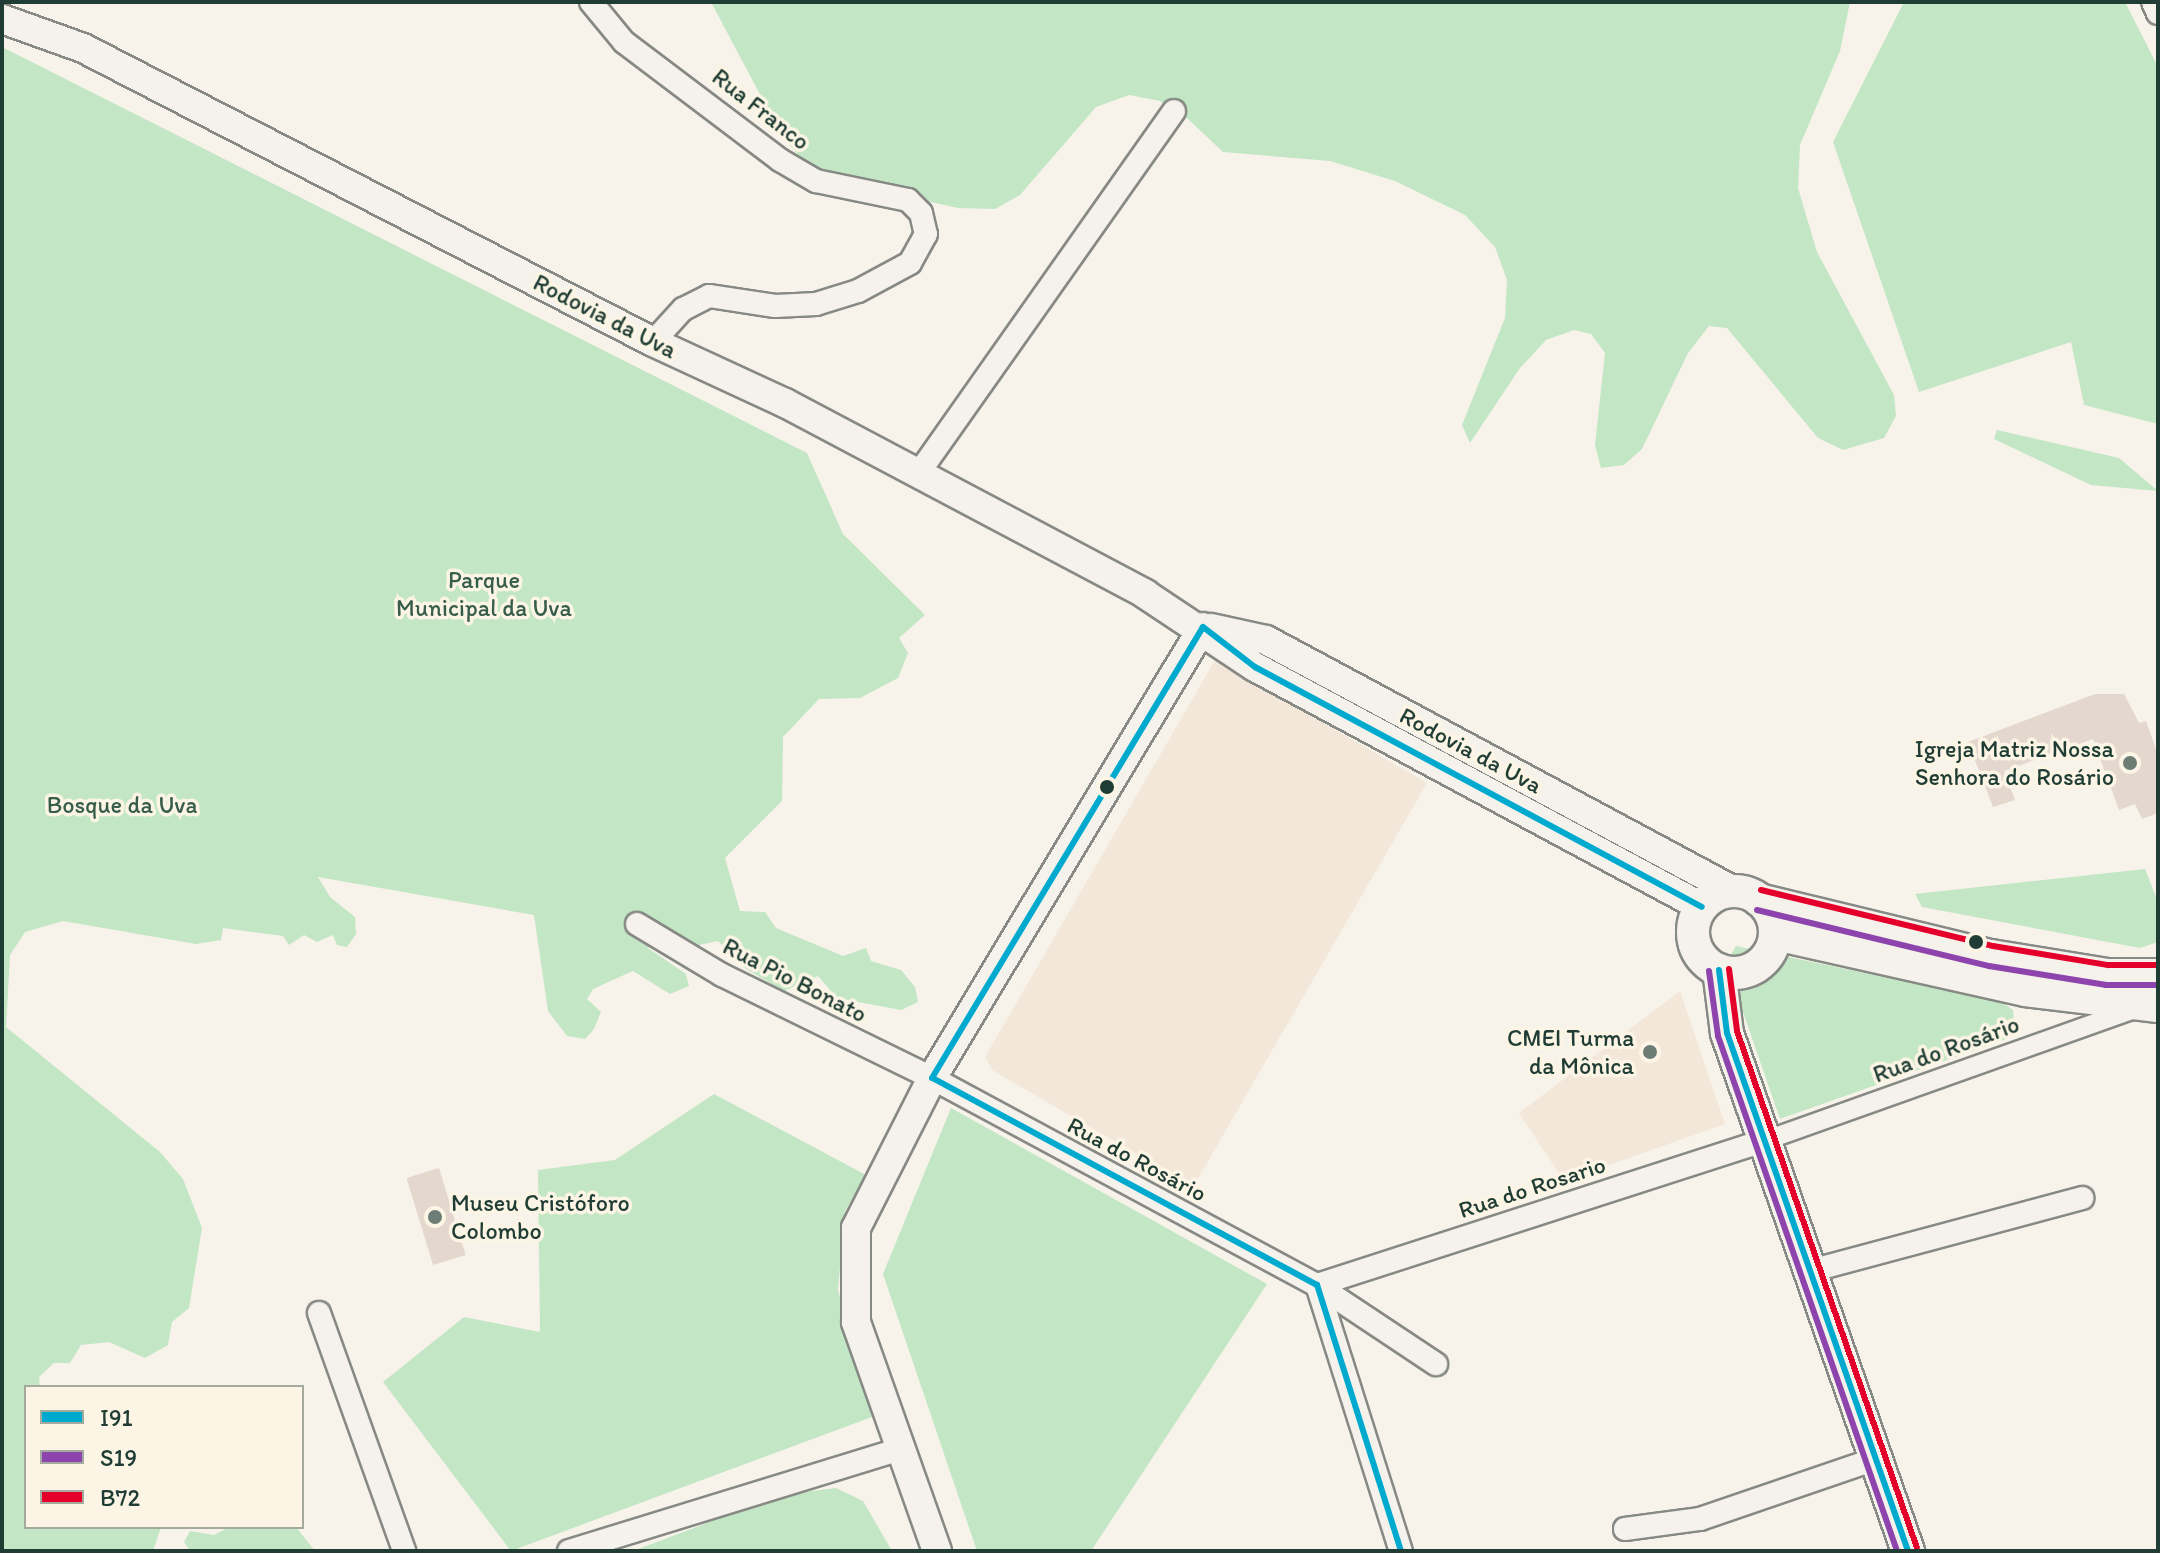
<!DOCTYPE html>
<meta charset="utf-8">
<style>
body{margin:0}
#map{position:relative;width:2160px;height:1553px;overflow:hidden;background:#f7f3ea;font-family:Itim,sans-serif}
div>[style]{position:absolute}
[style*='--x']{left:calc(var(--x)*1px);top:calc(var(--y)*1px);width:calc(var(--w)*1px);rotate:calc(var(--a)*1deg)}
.built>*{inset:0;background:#f3e7d9}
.green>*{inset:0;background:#c3e6c5}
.building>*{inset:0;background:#e3d7ce;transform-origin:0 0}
.roads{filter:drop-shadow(2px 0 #868984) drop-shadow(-2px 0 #868984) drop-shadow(0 2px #868984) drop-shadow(0 -2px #868984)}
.pedestrian>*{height:18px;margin:-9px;padding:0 9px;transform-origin:9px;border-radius:9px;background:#f5f2ec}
.minor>*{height:22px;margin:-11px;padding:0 11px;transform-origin:11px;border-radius:11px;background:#f5f2ec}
.tertiary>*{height:28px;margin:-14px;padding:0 14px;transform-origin:14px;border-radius:14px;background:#f5f2ec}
.secondary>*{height:32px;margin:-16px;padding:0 16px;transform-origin:16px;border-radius:16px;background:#f5f2ec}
.secondary>.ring{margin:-16px;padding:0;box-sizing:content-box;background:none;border:32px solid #f5f2ec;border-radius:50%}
.bus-1>*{height:6px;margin:-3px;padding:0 3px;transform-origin:3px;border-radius:3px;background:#00a9ce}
.bus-2>*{height:6px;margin:-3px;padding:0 3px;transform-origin:3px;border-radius:3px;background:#8e44ad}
.bus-3>*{height:6px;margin:-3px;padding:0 3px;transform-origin:3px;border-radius:3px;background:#e4002b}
.dots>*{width:22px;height:22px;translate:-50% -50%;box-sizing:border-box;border:4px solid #fcf5e5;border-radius:50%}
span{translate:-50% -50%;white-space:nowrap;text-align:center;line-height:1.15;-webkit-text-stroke:7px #fcf5e5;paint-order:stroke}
.street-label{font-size:24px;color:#1f3d34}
.park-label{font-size:24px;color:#375d4b}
.poi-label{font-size:24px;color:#1f3d34}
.right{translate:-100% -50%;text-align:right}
.left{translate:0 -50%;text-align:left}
.frame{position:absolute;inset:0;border:4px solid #1f3d34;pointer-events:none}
.legend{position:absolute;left:24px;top:1385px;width:280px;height:144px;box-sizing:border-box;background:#fcf5e5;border:2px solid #a4ab9e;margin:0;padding:10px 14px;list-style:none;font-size:24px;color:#1f3d34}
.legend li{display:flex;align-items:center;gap:16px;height:40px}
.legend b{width:40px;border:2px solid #a4ab9e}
</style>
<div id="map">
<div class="built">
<i style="clip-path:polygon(1215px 660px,1427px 783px,1193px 1187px,992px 1070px,985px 1057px)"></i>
<i style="clip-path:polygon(1680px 991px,1725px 1124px,1564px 1181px,1519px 1113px)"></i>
</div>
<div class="green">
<i style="clip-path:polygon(711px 2px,1850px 2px,1840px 51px,1800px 145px,1798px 188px,1817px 252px,1894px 395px,1896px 416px,1884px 438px,1843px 450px,1818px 438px,1727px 328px,1709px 326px,1688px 353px,1642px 449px,1624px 465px,1601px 468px,1595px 445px,1605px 353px,1591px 334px,1574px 330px,1546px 340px,1520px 368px,1470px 443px,1462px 425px,1505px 318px,1507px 280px,1495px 247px,1465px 215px,1395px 181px,1330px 161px,1223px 152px,1187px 118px,1160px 101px,1129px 95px,1096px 107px,1020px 195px,995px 209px,958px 208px,839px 182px,809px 167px,782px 136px)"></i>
<i style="clip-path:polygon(1904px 2px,2125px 2px,2158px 67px,2158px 424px,2084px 405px,2071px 342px,1919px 392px,1833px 142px)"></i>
<i style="clip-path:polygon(2px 47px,807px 453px,843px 534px,925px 615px,899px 638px,908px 653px,898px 678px,860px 698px,819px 699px,783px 737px,782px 801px,725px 858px,740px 911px,765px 912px,776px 928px,843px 956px,866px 948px,871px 961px,901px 970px,915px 987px,918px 1002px,901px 1010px,837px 998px,818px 976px,784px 991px,746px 969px,718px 941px,690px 947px,652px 941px,648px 948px,686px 974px,689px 986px,670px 994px,633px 971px,593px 989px,587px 999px,601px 1012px,594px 1029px,585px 1039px,567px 1036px,548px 1011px,534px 915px,318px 877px,330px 897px,355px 917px,356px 934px,347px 947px,337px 945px,333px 935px,317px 942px,304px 935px,289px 945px,283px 936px,223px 928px,221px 940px,196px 944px,63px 921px,25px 932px,10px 955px,6px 1027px,160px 1152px,183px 1179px,202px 1228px,189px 1308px,172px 1322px,168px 1345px,145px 1358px,109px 1342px,81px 1345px,70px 1363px,54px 1363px,39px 1377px,40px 1387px,26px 1387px,26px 1527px,161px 1527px,153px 1551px,2px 1551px)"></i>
<i style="clip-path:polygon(1997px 430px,2119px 458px,2158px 491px,2091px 485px,1994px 439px)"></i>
<i style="clip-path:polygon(2145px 869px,2158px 902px,2158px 942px,2140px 948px,1922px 907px,1915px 894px)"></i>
<i style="clip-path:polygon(1736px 946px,2002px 1002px,2013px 1010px,2015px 1029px,2006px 1039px,1780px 1119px,1726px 963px)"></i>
<i style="clip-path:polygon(714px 1094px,866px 1175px,845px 1211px,838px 1290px,872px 1417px,511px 1551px,383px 1382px,464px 1317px,540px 1332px,538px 1170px,615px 1160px)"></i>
<i style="clip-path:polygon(951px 1108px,1267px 1284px,1091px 1551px,977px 1551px,883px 1274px)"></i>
<i style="clip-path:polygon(836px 1488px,863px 1501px,892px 1551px,633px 1551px,781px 1495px)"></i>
<i style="clip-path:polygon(229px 1527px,296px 1527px,315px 1551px,190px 1551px,184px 1542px,190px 1531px,214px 1535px)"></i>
</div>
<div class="building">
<i style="clip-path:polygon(2095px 694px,2124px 694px,2139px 723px,2146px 721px,2158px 755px,2158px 813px,2142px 819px,2135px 804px,2119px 810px,2093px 739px,2004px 771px,2015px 800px,1993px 807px,1968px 742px)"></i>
<i style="left:439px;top:1168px;width:91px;height:34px;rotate:73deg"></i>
</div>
<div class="roads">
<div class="pedestrian">
<i style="--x:1764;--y:1141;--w:394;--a:-19.6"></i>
</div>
<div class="minor">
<i style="--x:591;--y:2;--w:52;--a:50.5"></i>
<i style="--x:624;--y:42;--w:196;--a:37.1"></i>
<i style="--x:780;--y:160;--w:42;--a:30.3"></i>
<i style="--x:816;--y:181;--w:94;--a:11.7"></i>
<i style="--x:908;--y:200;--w:18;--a:45"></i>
<i style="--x:921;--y:213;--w:22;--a:77"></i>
<i style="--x:926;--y:234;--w:33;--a:119"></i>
<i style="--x:910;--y:263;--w:59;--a:151.7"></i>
<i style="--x:858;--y:291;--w:44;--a:162.8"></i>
<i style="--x:816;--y:304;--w:41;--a:177.2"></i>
<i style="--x:775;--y:306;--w:67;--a:-171.4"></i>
<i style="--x:709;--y:296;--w:29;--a:153"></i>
<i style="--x:683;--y:309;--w:45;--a:132.3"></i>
<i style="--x:2153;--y:2;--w:12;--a:66"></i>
<i style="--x:918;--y:474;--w:444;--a:-54.8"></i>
<i style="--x:637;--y:924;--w:99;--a:31"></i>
<i style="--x:722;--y:975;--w:234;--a:26.1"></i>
<i style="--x:932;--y:1078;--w:437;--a:28.3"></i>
<i style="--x:1317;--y:1285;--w:143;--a:33.6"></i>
<i style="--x:1810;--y:1271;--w:282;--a:-15"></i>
<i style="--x:1317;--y:1285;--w:470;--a:-17.9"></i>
<i style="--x:1317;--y:1285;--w:279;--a:72.5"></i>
<i style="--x:319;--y:1313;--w:253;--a:70.3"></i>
<i style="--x:1625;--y:1529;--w:76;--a:-7.6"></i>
<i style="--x:1700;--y:1519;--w:185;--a:-18.9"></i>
<i style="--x:569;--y:1551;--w:347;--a:-17.1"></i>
</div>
<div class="tertiary">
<i style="--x:2;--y:19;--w:86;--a:19.7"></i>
<i style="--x:83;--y:48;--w:641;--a:27.28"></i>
<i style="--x:653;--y:342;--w:145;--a:24.8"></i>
<i style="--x:785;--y:403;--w:408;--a:27.9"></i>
<i style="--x:1145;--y:594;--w:132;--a:33.6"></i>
<i style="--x:1255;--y:667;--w:507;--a:28.23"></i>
<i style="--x:1211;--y:628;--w:56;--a:12.3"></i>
<i style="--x:1266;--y:640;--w:531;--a:28.21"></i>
<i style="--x:937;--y:1551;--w:243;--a:-109.5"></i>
<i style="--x:856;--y:1322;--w:94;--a:-90"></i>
<i style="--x:856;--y:1228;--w:168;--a:-63.1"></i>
<i style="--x:932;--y:1078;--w:526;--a:-59"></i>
</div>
<div class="secondary">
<i class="ring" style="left:1693px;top:891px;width:50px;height:50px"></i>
<i style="--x:1759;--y:900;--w:239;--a:13.6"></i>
<i style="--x:1991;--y:956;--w:118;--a:9.3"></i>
<i style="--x:2107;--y:975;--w:51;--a:0"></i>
<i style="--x:1775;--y:934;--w:256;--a:12.6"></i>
<i style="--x:2025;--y:990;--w:134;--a:6.9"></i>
<i style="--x:1719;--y:970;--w:64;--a:82.8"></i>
<i style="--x:1727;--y:1033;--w:549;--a:70.74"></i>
</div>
</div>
<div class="bus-1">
<i style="--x:1719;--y:970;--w:64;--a:82.8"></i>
<i style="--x:1727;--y:1033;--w:549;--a:70.74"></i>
<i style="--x:1401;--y:1551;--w:279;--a:-107.5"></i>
<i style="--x:1317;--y:1285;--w:437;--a:-151.7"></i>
<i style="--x:932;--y:1078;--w:526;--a:-59"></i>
<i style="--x:1203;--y:627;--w:66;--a:37.6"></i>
<i style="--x:1255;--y:667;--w:507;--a:28.23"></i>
</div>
<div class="bus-2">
<i style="--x:1757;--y:910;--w:239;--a:13.6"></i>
<i style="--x:1989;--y:966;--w:119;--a:9.2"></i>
<i style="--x:2106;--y:985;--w:52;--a:0"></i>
<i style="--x:1709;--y:971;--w:66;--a:82.1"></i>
<i style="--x:1718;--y:1036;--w:545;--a:70.83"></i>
</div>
<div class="bus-3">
<i style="--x:1761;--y:890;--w:239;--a:13.6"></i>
<i style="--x:1993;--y:946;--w:117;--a:9.4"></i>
<i style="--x:2108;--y:965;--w:50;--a:0"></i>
<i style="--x:1729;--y:969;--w:63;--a:82.6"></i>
<i style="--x:1737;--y:1031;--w:547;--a:70.8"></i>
</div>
<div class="dots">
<i style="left:2130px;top:763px;background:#6b7d74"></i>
<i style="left:1107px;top:787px;background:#1f3d34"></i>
<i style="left:1976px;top:942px;background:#1f3d34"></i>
<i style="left:1650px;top:1052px;background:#6b7d74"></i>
<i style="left:435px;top:1217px;background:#6b7d74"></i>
</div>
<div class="street-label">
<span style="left:761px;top:109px;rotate:38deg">Rua Franco</span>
<span style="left:605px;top:316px;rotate:27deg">Rodovia da Uva</span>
<span style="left:1471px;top:750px;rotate:28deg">Rodovia da Uva</span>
<span style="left:795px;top:980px;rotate:27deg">Rua Pio Bonato</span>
<span style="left:1946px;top:1049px;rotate:-20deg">Rua do Rosário</span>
<span style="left:1137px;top:1159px;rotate:28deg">Rua do Rosário</span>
<span style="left:1532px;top:1187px;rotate:-18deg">Rua do Rosario</span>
</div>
<div class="park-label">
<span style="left:484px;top:594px">Parque<br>Municipal da Uva</span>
<span style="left:122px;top:805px">Bosque da Uva</span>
</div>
<div class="poi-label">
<span class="right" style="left:2114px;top:763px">Igreja Matriz Nossa<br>Senhora do Rosário</span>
<span class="right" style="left:1634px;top:1052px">CMEI Turma<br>da Mônica</span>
<span class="left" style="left:451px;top:1217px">Museu Cristóforo<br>Colombo</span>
</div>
<div class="frame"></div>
<ul class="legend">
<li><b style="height:10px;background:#00a9ce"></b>I91</li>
<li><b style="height:10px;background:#8e44ad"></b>S19</li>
<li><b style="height:10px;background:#e4002b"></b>B72</li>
</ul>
</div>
